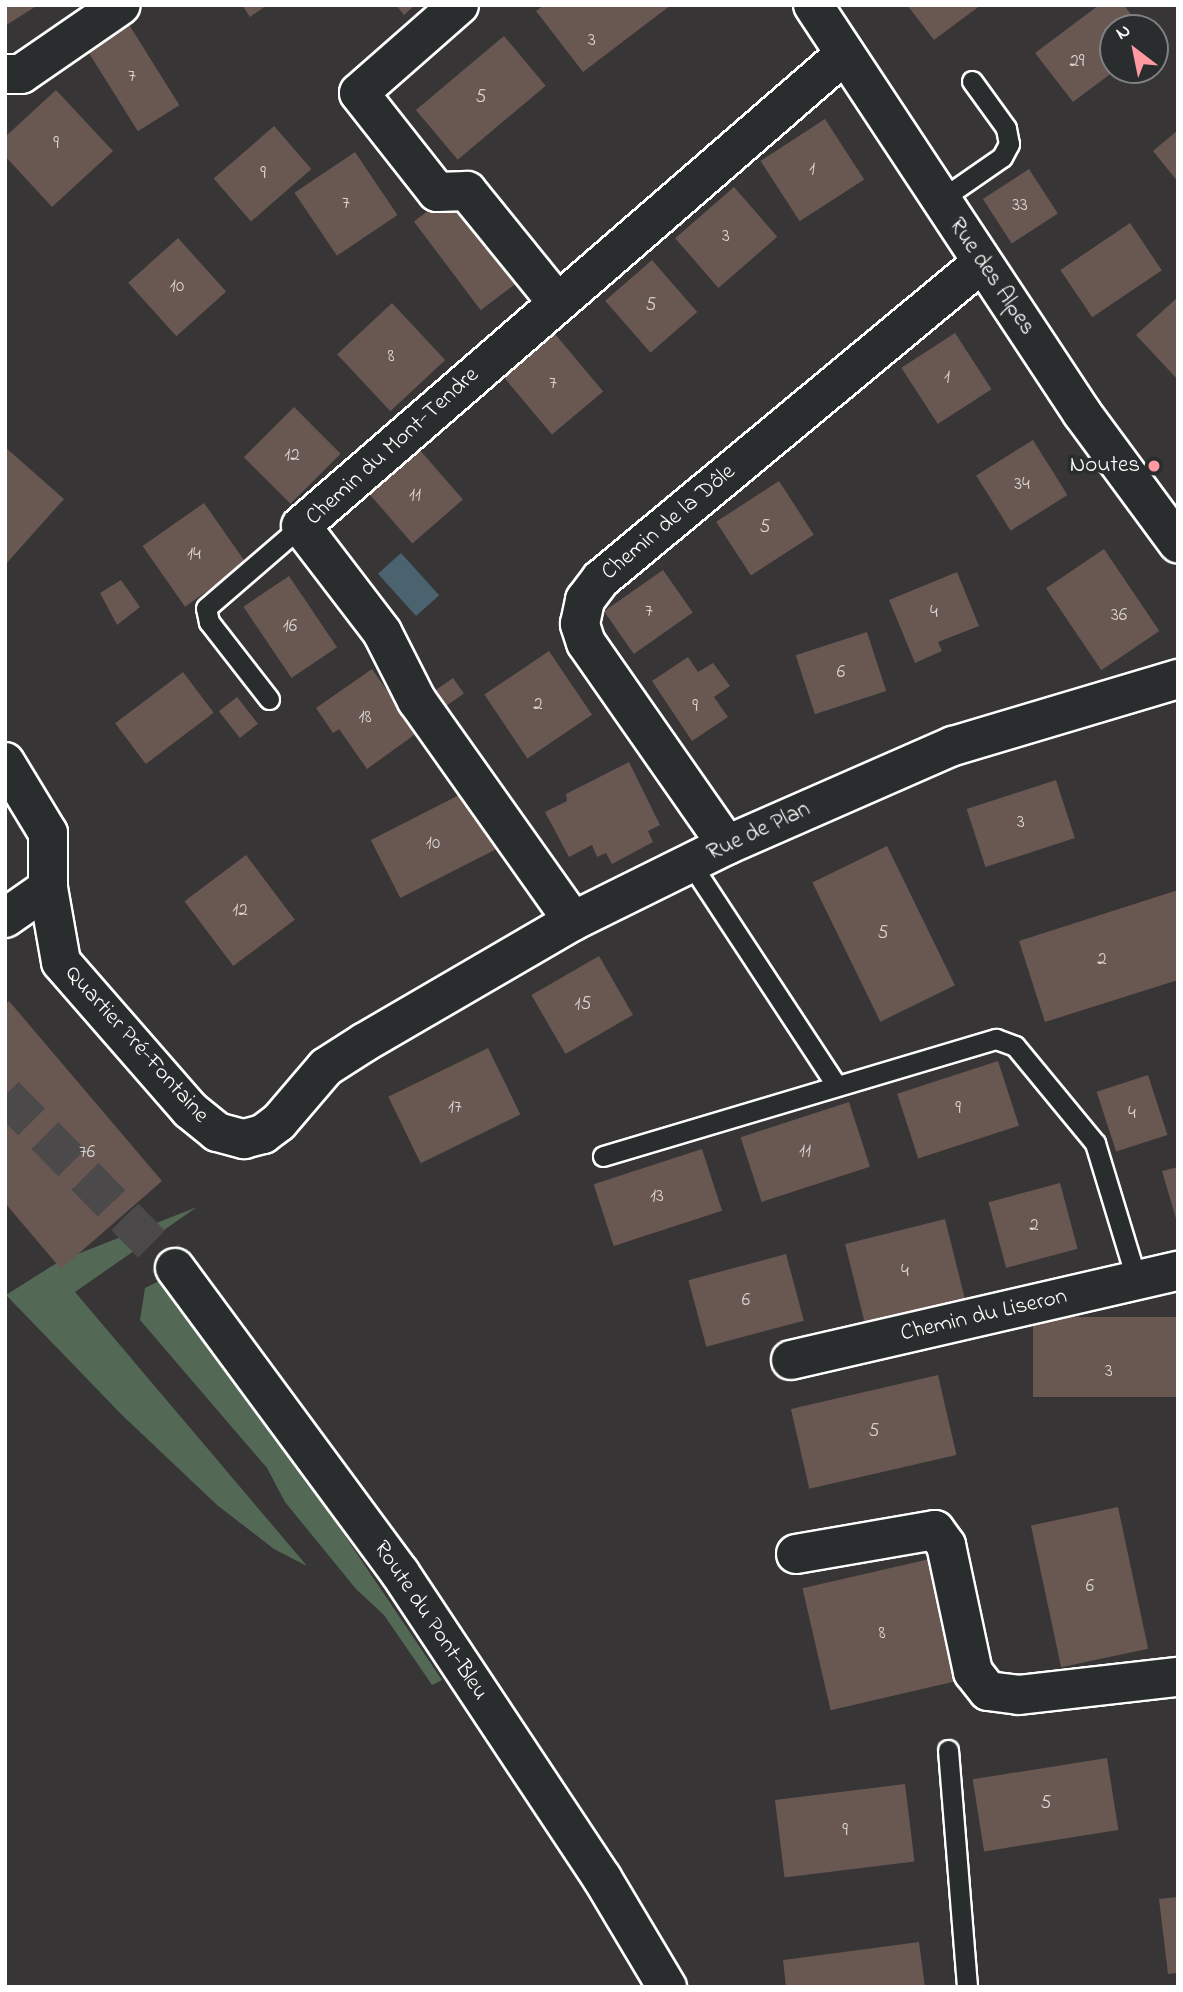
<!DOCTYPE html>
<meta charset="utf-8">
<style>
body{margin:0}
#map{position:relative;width:1183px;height:1992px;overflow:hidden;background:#373535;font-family:"Indie Flower",sans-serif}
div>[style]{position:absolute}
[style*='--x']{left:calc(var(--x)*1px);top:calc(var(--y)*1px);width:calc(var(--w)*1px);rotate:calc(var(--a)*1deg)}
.green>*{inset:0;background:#536956}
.water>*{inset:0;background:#4a636e;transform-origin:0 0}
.building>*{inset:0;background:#695752;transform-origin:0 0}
.secondary-tunnel>*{height:38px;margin-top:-19px;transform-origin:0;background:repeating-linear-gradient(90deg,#4b4949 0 38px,transparent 0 57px)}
.roads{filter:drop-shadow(2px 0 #fff) drop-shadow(-2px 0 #fff) drop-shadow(0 2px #fff) drop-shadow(0 -2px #fff)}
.lane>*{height:19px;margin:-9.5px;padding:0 9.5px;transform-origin:9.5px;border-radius:9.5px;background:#2a2d2e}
.street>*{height:38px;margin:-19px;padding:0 19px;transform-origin:19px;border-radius:19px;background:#2a2d2e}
.secondary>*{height:38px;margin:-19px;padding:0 19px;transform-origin:19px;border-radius:19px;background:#2a2d2e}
.dots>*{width:19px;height:19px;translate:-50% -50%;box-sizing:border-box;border:4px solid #2a2d2e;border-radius:50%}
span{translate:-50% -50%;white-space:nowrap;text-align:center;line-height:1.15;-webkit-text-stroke:7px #2a2d2e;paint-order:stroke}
.number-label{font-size:19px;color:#dad5d4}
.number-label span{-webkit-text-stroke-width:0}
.street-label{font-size:23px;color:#fff}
.poi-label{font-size:23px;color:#fff}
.right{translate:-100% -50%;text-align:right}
.frame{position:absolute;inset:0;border:7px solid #fff;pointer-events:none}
.north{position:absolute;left:1099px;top:14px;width:70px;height:70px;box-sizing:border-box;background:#2a2d2e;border:2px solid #7f8182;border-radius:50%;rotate:328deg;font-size:19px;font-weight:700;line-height:28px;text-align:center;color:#fff}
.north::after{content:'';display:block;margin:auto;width:24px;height:32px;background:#ff9aa2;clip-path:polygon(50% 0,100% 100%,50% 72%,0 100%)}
</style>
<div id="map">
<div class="green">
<i style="clip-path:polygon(197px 1207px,75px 1292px,307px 1566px,274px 1549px,217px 1505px,122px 1415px,6px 1295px,60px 1261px)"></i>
<i style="clip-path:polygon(159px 1281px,277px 1435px,442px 1680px,432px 1685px,384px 1615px,356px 1589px,285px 1502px,267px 1468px,140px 1320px,145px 1288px)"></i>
</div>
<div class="water">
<i style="left:401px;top:553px;width:57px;height:31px;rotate:48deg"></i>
</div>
<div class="building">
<i style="clip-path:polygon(5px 5px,38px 5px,5px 26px)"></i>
<i style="clip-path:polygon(242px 5px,267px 5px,250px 17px)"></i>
<i style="clip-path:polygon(396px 5px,415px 5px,404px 15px)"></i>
<i style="clip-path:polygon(544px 5px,671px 5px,583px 72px,536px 11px)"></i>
<i style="clip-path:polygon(907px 5px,981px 5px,934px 40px)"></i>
<i style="clip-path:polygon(1099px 5px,1124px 5px,1141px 28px,1113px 28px,1113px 72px,1073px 102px,1035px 53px)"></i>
<i style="left:128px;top:23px;width:97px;height:49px;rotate:58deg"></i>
<i style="left:504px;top:36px;width:65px;height:115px;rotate:50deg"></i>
<i style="clip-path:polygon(56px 90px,113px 151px,52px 207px,5px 156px,5px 137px)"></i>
<i style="left:825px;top:119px;width:72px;height:77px;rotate:57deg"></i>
<i style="left:274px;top:126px;width:57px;height:80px;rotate:49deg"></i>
<i style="clip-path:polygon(1178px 130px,1178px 182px,1153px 151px)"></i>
<i style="left:355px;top:152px;width:76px;height:73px;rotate:56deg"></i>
<i style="left:1029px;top:169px;width:53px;height:55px;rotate:57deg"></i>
<i style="left:734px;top:187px;width:66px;height:78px;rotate:49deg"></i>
<i style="left:449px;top:195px;width:111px;height:44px;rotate:53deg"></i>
<i style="left:1130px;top:223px;width:57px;height:84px;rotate:56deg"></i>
<i style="left:178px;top:238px;width:72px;height:67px;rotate:48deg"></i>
<i style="left:652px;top:260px;width:69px;height:62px;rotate:49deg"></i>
<i style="clip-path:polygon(1178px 297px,1178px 380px,1136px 335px)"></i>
<i style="left:392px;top:303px;width:78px;height:75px;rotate:47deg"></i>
<i style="left:955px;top:333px;width:67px;height:64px;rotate:57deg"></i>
<i style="left:555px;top:334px;width:75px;height:67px;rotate:50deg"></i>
<i style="left:294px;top:407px;width:66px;height:71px;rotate:45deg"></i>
<i style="left:1033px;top:440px;width:65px;height:67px;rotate:58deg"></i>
<i style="clip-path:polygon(5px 447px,64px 499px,5px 565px)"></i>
<i style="left:419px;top:449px;width:67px;height:67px;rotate:49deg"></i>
<i style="left:779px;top:481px;width:64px;height:75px;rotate:57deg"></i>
<i style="left:204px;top:503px;width:74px;height:75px;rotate:55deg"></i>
<i style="left:1104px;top:549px;width:99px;height:70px;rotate:56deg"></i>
<i style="left:663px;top:570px;width:52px;height:72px;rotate:55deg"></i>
<i style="clip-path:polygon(957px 572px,979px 626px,938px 642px,942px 651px,915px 663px,889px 600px)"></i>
<i style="left:289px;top:576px;width:86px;height:55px;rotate:56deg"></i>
<i style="clip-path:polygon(121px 580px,140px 607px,117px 625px,100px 593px)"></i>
<i style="left:867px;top:632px;width:62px;height:75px;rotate:72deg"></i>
<i style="left:549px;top:651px;width:77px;height:78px;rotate:56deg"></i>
<i style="clip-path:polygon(688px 657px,698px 672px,713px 663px,730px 686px,714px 697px,728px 717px,692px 741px,652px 681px)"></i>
<i style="clip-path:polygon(372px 669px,417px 733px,367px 769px,339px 729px,333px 733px,316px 708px)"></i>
<i style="left:183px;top:672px;width:51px;height:85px;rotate:53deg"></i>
<i style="left:453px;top:678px;width:19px;height:32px;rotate:55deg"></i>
<i style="left:237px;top:697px;width:34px;height:23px;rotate:52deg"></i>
<i style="clip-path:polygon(629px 762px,660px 825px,648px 831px,653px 842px,612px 864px,606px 853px,597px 857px,592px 845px,569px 857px,545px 812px,567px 801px,566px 794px)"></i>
<i style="left:1056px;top:780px;width:61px;height:94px;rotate:72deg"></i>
<i style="left:467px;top:791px;width:65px;height:108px;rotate:63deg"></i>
<i style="left:887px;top:846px;width:155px;height:83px;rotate:64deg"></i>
<i style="left:246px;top:855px;width:81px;height:77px;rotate:53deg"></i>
<i style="clip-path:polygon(1178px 890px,1178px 980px,1045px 1022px,1019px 941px)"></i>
<i style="left:599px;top:956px;width:68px;height:78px;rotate:60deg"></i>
<i style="clip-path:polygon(9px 1001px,162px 1181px,61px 1269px,5px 1203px,5px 1005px)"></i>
<i style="left:488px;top:1048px;width:74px;height:111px;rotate:64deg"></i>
<i style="left:998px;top:1061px;width:68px;height:106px;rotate:72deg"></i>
<i style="left:1148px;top:1075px;width:63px;height:54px;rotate:72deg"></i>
<i style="left:849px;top:1102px;width:68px;height:114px;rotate:72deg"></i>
<i style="left:702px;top:1149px;width:65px;height:114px;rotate:72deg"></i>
<i style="clip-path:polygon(1178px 1167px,1178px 1222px,1177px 1222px,1162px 1171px)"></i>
<i style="left:1060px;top:1183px;width:68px;height:74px;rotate:75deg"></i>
<i style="left:945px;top:1219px;width:83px;height:103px;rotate:76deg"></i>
<i style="left:786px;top:1254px;width:69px;height:101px;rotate:75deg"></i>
<i style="left:1178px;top:1317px;width:80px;height:145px;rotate:90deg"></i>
<i style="left:938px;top:1375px;width:82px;height:151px;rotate:77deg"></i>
<i style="left:1118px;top:1507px;width:145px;height:89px;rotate:78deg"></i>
<i style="left:934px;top:1558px;width:125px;height:135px;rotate:77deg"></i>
<i style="left:1107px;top:1758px;width:73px;height:136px;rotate:81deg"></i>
<i style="left:905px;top:1784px;width:78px;height:131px;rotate:83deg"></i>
<i style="clip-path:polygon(1178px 1897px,1178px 1973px,1168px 1974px,1159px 1899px)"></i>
<i style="clip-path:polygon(919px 1942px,925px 1987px,786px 1987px,783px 1960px)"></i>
</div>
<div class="secondary-tunnel">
<i style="--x:5;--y:1095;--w:243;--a:45.5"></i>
</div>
<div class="roads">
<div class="lane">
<i style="--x:940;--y:200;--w:75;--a:-34.7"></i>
<i style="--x:1002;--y:157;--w:15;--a:-62"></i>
<i style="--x:1009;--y:144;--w:16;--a:-101"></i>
<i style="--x:1006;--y:128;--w:58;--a:-125.9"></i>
<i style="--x:269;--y:699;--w:98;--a:-127.9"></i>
<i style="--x:209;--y:622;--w:14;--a:-102"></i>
<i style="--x:206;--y:608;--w:125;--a:-40.8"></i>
<i style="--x:691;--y:864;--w:264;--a:56.7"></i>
<i style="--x:603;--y:1156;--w:410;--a:-16.6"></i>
<i style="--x:996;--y:1039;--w:20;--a:20"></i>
<i style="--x:1015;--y:1046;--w:126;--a:50.5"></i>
<i style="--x:1095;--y:1143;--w:144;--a:73.1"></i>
<i style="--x:948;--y:1750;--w:238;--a:85.4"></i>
</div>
<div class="street">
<i style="--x:459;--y:5;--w:133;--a:138.7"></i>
<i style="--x:359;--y:93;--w:126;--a:51.8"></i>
<i style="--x:437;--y:192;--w:30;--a:-2"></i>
<i style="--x:467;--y:191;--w:143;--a:51"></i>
<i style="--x:813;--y:5;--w:489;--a:56.6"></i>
<i style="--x:1082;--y:413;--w:162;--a:53.6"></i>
<i style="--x:5;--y:74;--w:16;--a:0"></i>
<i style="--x:21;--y:74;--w:121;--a:-34.6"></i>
<i style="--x:5;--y:762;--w:83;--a:58.8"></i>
<i style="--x:48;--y:833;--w:55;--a:90"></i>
<i style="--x:48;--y:888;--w:75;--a:80"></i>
<i style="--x:61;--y:962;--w:196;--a:48.9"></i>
<i style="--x:190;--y:1110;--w:35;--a:39"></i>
<i style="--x:217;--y:1132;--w:28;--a:15"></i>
<i style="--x:244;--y:1139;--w:20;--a:-15"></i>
<i style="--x:263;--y:1134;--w:20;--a:-37"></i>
<i style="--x:279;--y:1122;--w:72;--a:-49.5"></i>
<i style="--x:326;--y:1067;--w:46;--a:-32.7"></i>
<i style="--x:365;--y:1042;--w:241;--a:-30.2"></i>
<i style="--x:573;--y:921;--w:172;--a:-26.3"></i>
<i style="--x:727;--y:845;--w:247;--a:-23.7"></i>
<i style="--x:953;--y:746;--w:235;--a:-16.6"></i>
<i style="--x:727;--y:845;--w:246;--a:-124.9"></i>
<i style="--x:586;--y:643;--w:20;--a:-108"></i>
<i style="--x:580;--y:624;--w:25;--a:-78"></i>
<i style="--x:585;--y:600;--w:26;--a:-53"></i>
<i style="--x:601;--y:579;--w:494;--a:-39.7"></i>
<i style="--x:5;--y:918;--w:52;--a:-34.9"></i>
<i style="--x:573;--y:921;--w:270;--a:-125.3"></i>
<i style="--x:417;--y:701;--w:77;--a:-116.9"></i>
<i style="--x:382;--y:632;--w:133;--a:-127.4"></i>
<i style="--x:301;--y:526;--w:720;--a:-40.95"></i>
<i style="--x:791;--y:1360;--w:397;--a:-13"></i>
<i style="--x:796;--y:1554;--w:141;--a:-9.8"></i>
<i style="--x:935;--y:1530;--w:19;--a:54"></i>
<i style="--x:946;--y:1545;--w:130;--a:78"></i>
<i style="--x:973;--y:1672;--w:24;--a:52"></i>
<i style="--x:988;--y:1691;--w:31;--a:7"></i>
<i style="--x:1019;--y:1695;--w:160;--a:-6.5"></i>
</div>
<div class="secondary">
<i style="--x:175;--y:1268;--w:379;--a:53.6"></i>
<i style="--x:400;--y:1573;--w:366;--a:56.5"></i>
<i style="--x:602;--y:1878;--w:127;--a:59.2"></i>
</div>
</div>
<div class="dots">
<i style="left:1154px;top:466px;background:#ff9aa2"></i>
</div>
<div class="number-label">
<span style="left:592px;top:41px">3</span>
<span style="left:1077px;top:62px">29</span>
<span style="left:132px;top:77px">7</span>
<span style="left:481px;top:98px">5</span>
<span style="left:56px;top:144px">9</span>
<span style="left:812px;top:170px">1</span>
<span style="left:263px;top:174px">9</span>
<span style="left:346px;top:204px">7</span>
<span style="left:1020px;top:206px">33</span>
<span style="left:726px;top:237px">3</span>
<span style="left:177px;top:287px">10</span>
<span style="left:651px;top:306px">5</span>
<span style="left:391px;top:357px">8</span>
<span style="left:947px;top:378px">1</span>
<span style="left:553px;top:384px">7</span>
<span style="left:292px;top:456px">12</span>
<span style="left:1022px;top:485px">34</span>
<span style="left:415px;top:496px">11</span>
<span style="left:765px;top:528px">5</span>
<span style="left:194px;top:555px">14</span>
<span style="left:649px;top:612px">7</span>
<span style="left:934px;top:613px">4</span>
<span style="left:1119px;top:616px">36</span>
<span style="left:290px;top:627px">16</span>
<span style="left:841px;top:673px">6</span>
<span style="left:538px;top:705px">2</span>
<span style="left:695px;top:707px">9</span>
<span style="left:365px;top:718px">18</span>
<span style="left:1021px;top:823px">3</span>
<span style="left:433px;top:844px">10</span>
<span style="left:240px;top:911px">12</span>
<span style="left:883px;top:934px">5</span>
<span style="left:1102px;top:960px">2</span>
<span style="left:583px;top:1005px">15</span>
<span style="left:455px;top:1108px">17</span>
<span style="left:958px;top:1109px">9</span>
<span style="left:1132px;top:1114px">4</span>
<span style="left:805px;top:1152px">11</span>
<span style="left:87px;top:1153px">76</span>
<span style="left:657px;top:1197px">13</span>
<span style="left:1034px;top:1226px">2</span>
<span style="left:905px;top:1272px">4</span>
<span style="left:746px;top:1301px">6</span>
<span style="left:1109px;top:1372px">3</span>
<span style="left:874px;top:1432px">5</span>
<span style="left:1090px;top:1587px">6</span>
<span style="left:882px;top:1634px">8</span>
<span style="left:1046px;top:1804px">5</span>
<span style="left:845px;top:1831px">9</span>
</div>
<div class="street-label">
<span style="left:991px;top:277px;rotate:56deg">Rue des Alpes</span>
<span style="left:393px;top:447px;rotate:-42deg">Chemin du Mont-Tendre</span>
<span style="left:669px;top:523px;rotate:-40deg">Chemin de la Dôle</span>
<span style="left:759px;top:832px;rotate:-25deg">Rue de Plan</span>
<span style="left:136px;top:1045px;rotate:48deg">Quartier Pré-Fontaine</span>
<span style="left:984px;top:1316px;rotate:-13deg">Chemin du Liseron</span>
<span style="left:430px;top:1621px;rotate:56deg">Route du Pont-Bleu</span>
</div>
<div class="poi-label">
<span class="right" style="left:1140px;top:466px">Noutes</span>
</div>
<div class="frame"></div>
<div class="north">N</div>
</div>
